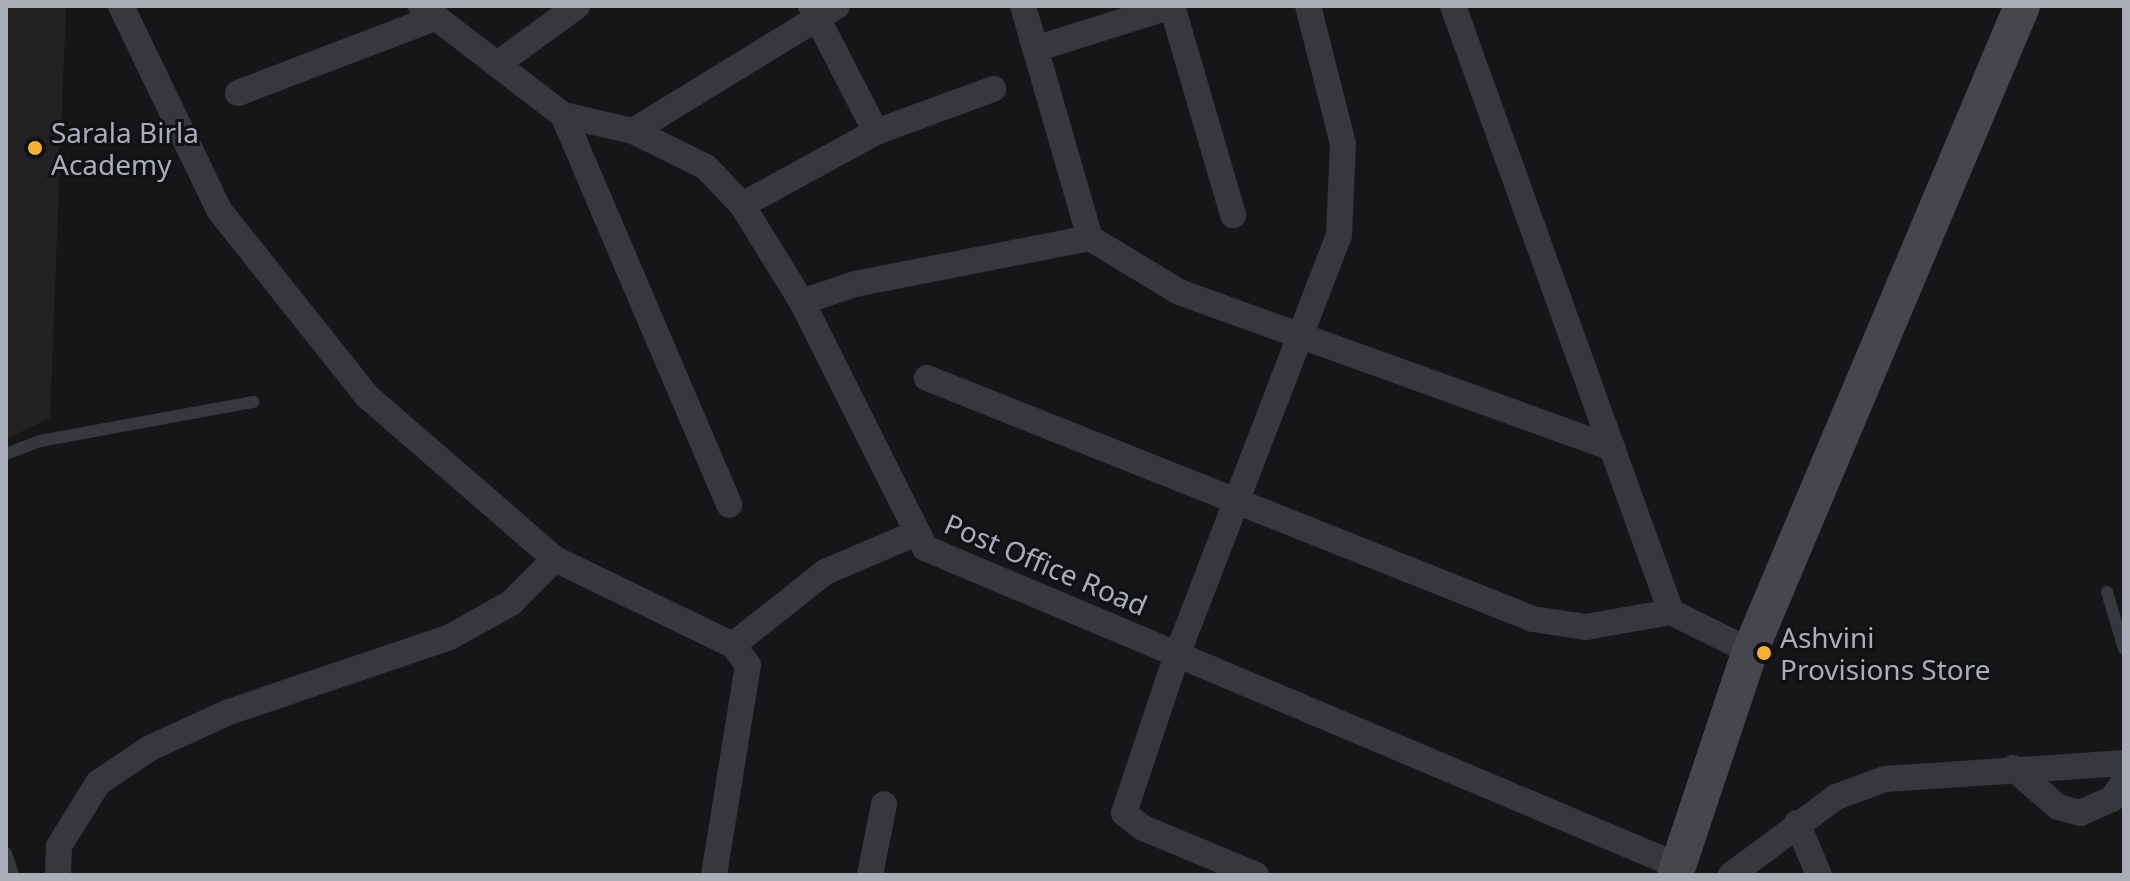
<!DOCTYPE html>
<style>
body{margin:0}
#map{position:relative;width:2130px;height:881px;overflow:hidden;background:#161618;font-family:"Noto Sans",sans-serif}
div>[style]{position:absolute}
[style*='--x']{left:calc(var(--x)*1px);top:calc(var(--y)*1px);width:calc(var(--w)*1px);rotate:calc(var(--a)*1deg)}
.built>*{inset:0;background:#222225}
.lane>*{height:12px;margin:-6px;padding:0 6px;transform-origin:6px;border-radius:6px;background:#37383d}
.street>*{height:26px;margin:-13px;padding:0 13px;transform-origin:13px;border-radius:13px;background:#37383d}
.secondary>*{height:36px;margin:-18px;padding:0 18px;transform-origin:18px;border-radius:18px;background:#45474d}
.dots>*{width:22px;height:22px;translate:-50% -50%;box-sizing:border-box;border:4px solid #111113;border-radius:50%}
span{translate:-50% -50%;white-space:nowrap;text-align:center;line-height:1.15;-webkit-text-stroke:6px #111113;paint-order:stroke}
.poi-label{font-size:28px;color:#a8adb8}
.left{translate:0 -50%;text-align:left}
.street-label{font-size:28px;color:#a8adb8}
.frame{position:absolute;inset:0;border:8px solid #a8adb8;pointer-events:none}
</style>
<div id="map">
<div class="built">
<i style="clip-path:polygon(6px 6px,66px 6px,50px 418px,6px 439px)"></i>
</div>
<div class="lane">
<i style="--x:6;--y:454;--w:36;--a:-21"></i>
<i style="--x:40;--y:441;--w:217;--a:-10.4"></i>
<i style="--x:2107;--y:592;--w:59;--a:73.4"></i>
<i style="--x:6;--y:853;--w:23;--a:72"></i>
</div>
<div class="street">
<i style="--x:121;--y:6;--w:226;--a:64.3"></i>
<i style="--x:219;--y:210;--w:239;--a:51.5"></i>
<i style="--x:368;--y:397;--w:247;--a:40.9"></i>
<i style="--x:555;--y:559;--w:198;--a:25.8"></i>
<i style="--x:733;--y:645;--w:25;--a:53"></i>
<i style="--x:748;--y:665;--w:213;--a:99.2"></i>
<i style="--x:421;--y:6;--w:179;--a:37.5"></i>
<i style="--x:563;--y:115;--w:72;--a:12.9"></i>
<i style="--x:633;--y:131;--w:81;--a:26.3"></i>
<i style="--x:706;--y:167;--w:52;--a:46.5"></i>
<i style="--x:742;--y:205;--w:114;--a:58.3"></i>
<i style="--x:802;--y:302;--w:275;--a:63.4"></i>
<i style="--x:925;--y:548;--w:817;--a:22.89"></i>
<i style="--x:811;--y:6;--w:142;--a:62.7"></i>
<i style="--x:1023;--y:6;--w:241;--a:73.9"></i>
<i style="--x:1090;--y:238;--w:104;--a:31.2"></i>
<i style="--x:1179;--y:292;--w:461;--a:19.8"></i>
<i style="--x:1172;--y:6;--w:218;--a:73.7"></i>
<i style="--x:1453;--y:6;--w:644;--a:70.21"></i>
<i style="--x:1671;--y:612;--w:88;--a:26.3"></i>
<i style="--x:1035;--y:49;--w:144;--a:-17.4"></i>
<i style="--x:500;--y:62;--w:95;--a:-36"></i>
<i style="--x:238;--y:93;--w:213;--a:-20.9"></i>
<i style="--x:563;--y:115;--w:424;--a:66.9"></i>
<i style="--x:633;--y:131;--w:239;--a:-31.5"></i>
<i style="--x:742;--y:205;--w:153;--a:-28.6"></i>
<i style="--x:876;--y:132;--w:125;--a:-20.2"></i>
<i style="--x:802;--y:302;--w:56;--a:-18.8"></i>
<i style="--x:855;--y:284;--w:239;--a:-11.1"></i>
<i style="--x:927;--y:378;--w:652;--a:21.69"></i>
<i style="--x:1533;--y:619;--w:54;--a:8.6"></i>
<i style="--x:1586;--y:627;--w:86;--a:-10"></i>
<i style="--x:733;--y:645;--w:117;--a:-38.4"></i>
<i style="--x:825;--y:572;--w:97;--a:-23.1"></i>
<i style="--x:2013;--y:768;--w:60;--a:40.9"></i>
<i style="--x:2058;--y:807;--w:23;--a:15"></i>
<i style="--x:2080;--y:813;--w:35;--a:-24"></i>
<i style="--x:2112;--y:799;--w:21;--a:-55"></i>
<i style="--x:1797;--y:823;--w:56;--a:67.1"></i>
<i style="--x:58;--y:875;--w:29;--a:-88"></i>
<i style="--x:59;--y:846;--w:74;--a:-58.2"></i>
<i style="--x:98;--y:783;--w:63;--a:-33.9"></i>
<i style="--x:150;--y:748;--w:87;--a:-24.5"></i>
<i style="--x:229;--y:712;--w:233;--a:-18.7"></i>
<i style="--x:450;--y:637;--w:70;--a:-29.1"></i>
<i style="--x:511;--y:603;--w:62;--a:-45"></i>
<i style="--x:870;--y:875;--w:72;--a:-78.8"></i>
<i style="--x:1256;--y:875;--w:122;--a:-157.4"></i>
<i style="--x:1143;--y:828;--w:24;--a:-142"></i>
<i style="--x:1124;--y:813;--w:167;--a:-71.5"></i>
<i style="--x:1177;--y:655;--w:450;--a:-68.9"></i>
<i style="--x:1339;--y:235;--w:91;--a:-87.5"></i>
<i style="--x:1343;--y:144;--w:142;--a:-104.2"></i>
<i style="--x:1731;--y:875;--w:131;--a:-36.6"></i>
<i style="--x:1836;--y:797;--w:52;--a:-20.2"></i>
<i style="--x:1885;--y:779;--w:240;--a:-3.8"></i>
</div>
<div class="secondary">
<i style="--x:1675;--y:875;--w:236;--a:-71.5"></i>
<i style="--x:1750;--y:651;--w:700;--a:-67.13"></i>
</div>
<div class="dots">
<i style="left:35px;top:148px;background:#f2b134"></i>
<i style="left:1764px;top:653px;background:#f2b134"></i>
</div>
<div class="poi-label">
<span class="left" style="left:51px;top:148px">Sarala Birla<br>Academy</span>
<span class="left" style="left:1780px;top:653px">Ashvini<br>Provisions Store</span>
</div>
<div class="street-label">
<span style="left:1046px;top:564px;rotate:23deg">Post Office Road</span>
</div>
<div class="frame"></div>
</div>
